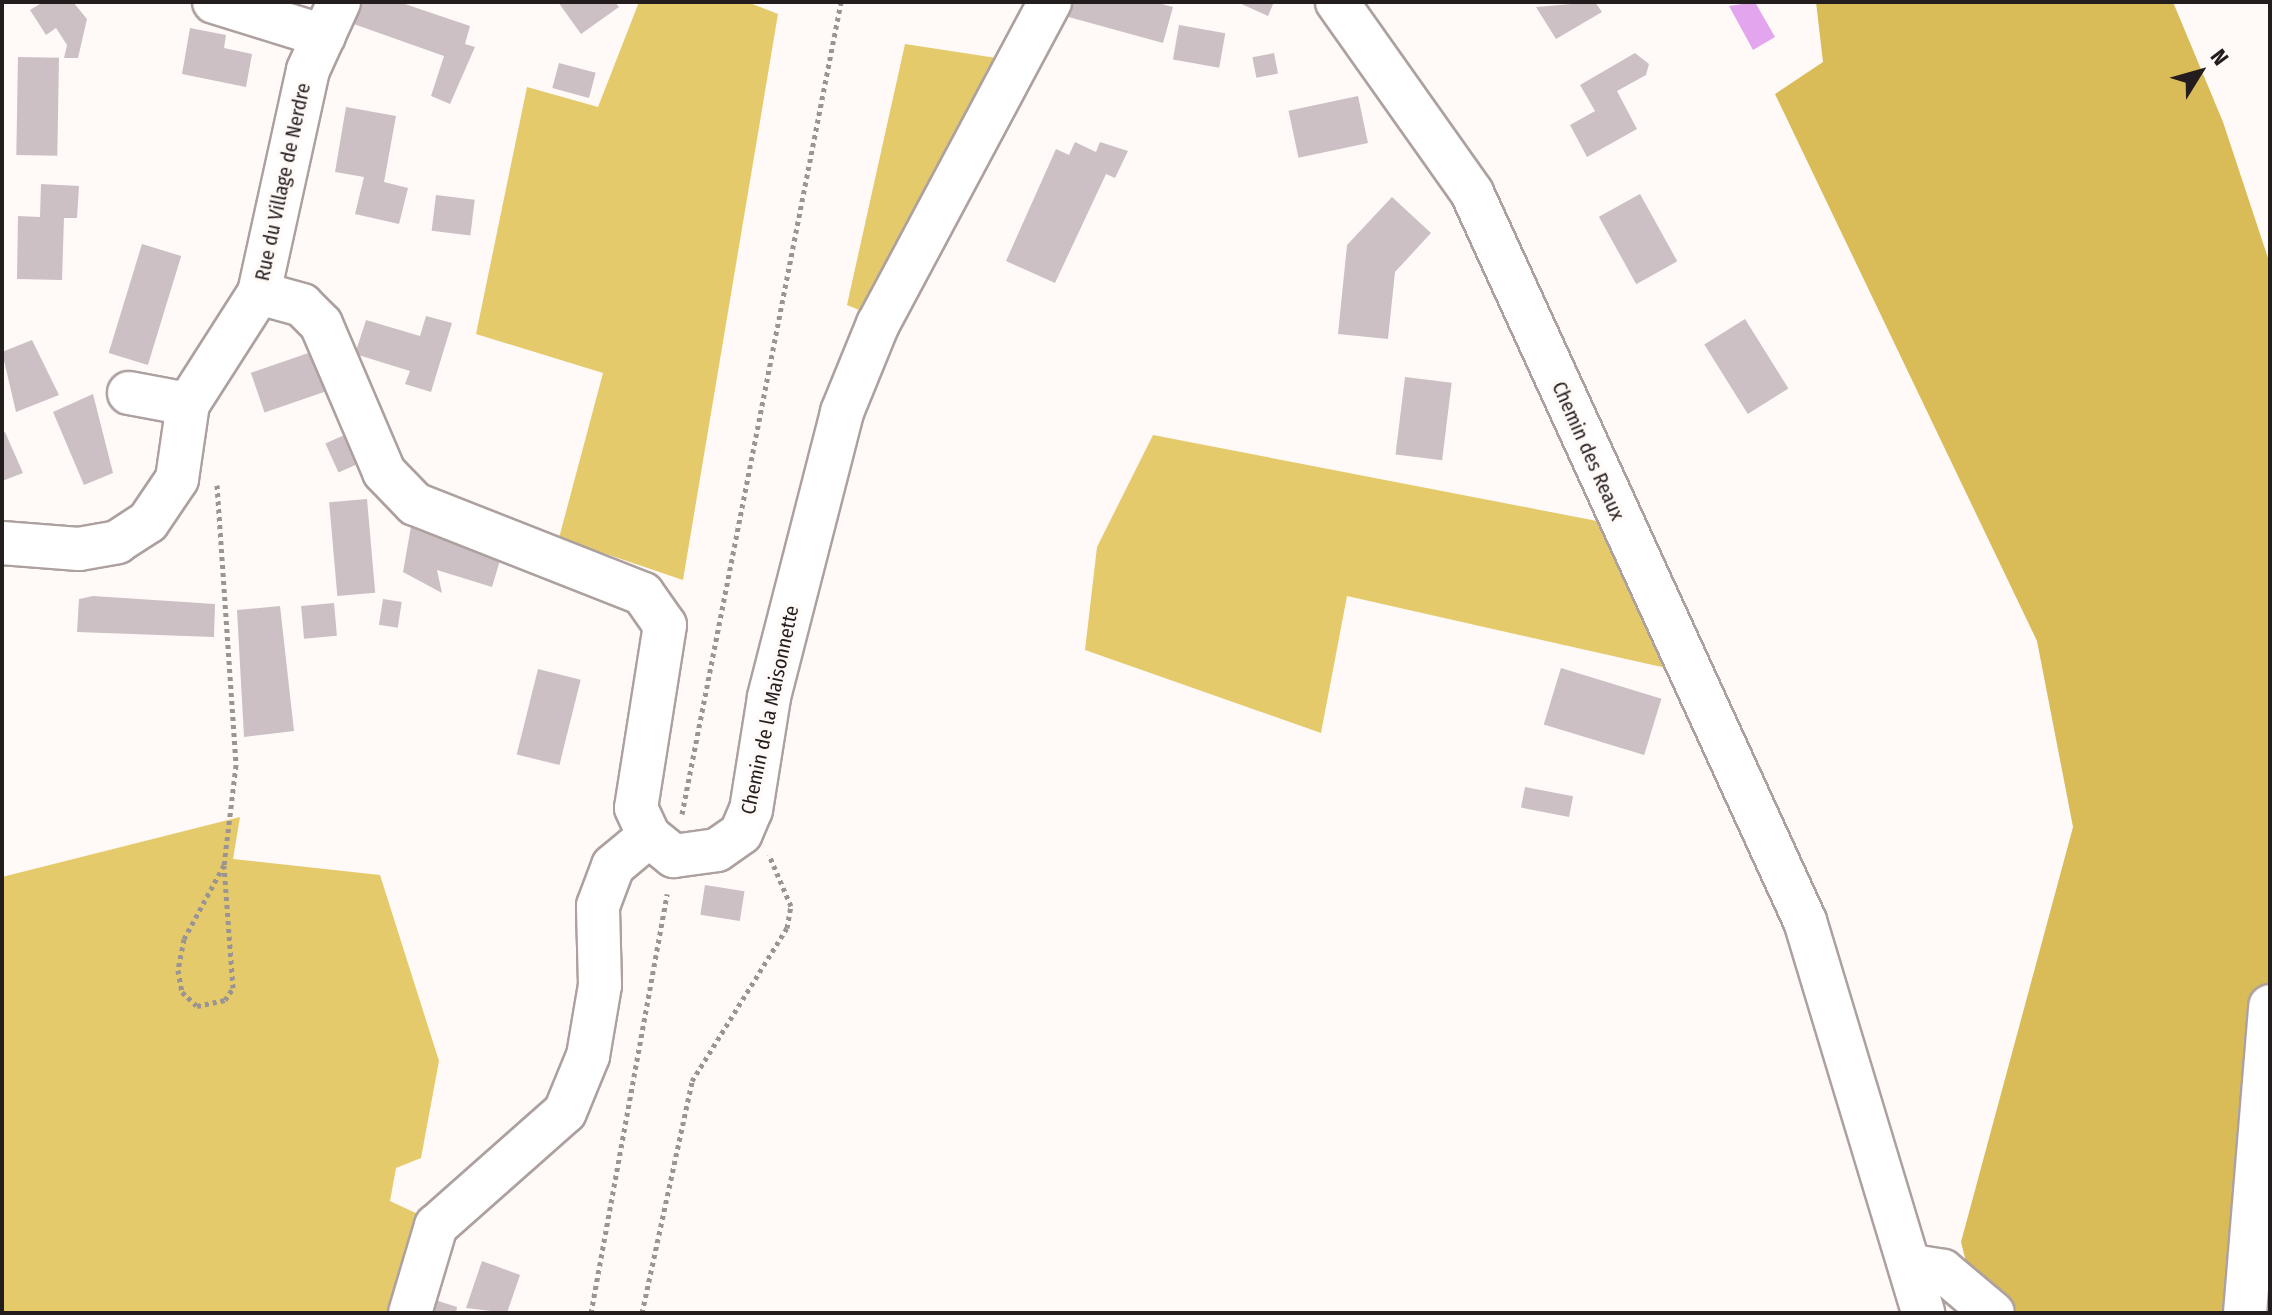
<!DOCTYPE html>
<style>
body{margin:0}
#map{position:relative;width:2272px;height:1315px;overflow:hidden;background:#fff9f8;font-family:"Fira Sans Condensed",sans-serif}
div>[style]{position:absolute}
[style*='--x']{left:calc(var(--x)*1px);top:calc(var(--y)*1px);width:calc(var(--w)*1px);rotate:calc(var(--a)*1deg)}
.green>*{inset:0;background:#e5ca6c}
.forest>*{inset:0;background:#d9bc58}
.water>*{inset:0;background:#e4a5ef}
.building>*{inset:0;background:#ccc0c4;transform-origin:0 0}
.path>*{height:5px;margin-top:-2.5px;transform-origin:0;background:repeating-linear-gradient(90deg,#9a9493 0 4px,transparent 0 8px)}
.roads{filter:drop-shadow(2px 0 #ada19f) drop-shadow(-2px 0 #ada19f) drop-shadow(0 2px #ada19f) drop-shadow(0 -2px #ada19f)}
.minor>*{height:42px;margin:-21px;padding:0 21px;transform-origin:21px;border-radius:21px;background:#fff}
span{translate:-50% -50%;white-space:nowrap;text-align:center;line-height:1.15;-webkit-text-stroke:7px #fff9f8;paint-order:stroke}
.street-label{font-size:20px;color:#231e1d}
.frame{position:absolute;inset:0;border:4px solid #231e1d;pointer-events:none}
.north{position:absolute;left:2160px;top:32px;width:80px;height:80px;-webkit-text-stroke:6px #fff9f8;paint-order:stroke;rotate:53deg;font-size:22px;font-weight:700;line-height:32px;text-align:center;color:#231e1d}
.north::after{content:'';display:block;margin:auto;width:28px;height:36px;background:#231e1d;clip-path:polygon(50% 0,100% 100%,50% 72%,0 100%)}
</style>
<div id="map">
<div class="green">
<i style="clip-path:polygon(639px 2px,747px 2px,778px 14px,683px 580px,559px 538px,603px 373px,476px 334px,527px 87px,598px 107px)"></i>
<i style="clip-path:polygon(905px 44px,1003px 59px,864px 312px,847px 305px)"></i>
<i style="clip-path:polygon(1153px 435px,1597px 521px,1666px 668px,1347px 596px,1321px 733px,1085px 650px,1097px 547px)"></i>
<i style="clip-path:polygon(240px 817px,233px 859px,380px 875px,439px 1061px,421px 1158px,396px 1168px,390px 1201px,420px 1215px,392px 1313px,2px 1313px,2px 877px)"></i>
</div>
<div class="forest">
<i style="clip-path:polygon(1816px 2px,2173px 2px,2223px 122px,2270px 264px,2270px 1313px,1979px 1313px,1961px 1242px,2073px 827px,2037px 641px,1775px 94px,1823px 62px)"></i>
</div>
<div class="water">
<i style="clip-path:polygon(1755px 2px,1775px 37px,1753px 50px,1729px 6px)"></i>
</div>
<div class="building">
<i style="clip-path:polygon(43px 2px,73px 2px,87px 19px,78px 58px,64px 58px,67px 45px,56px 28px,46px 35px,30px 10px)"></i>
<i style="clip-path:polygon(356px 2px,399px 2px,470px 26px,465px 44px,475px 47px,450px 104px,431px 96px,444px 56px,348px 22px)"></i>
<i style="clip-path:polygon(558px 2px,615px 2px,619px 7px,581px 34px)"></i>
<i style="clip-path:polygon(1068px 2px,1154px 2px,1173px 7px,1163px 43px,1065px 16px)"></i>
<i style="clip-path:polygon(1237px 2px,1274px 2px,1268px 16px)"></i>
<i style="clip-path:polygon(1595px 2px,1602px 12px,1556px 39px,1536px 7px)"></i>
<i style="left:1179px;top:25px;width:47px;height:35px;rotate:10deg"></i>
<i style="clip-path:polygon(190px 28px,226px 35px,224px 48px,252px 54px,246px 87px,182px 74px)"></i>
<i style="left:1274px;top:53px;width:21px;height:22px;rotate:79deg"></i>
<i style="clip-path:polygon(1635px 53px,1649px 64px,1646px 75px,1617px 91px,1637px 129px,1587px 157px,1570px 125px,1595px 111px,1580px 85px)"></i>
<i style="left:18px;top:57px;width:41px;height:98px;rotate:1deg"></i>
<i style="left:559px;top:63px;width:38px;height:26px;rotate:15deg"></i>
<i style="left:1358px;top:96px;width:48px;height:71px;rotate:78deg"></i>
<i style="clip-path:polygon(346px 107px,396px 116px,384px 182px,408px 188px,399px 224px,355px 214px,364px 177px,335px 172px)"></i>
<i style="clip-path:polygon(1075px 142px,1096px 152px,1100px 142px,1128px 151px,1115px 178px,1106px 174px,1055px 283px,1006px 261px,1056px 149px,1069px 155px)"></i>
<i style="clip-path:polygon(41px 184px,79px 186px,77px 218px,64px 218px,62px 280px,17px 279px,18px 216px,40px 217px)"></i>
<i style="left:1640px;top:194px;width:77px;height:47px;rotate:61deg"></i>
<i style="left:436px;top:195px;width:39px;height:36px;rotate:7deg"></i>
<i style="clip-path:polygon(1392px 197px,1431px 233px,1395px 272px,1388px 339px,1338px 334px,1347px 245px)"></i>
<i style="left:142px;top:244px;width:41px;height:114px;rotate:17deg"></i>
<i style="clip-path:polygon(426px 316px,452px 323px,431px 392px,405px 384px,410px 371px,355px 354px,366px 320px,420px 336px)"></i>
<i style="left:1745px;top:319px;width:82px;height:48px;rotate:58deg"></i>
<i style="clip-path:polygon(32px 340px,59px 395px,16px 412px,2px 352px)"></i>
<i style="left:317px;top:350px;width:42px;height:70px;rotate:71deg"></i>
<i style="left:1405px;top:377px;width:47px;height:78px;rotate:7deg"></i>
<i style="clip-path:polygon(93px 394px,113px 473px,84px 485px,53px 412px)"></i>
<i style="clip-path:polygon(5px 432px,23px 473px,2px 481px,2px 433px)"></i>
<i style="left:351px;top:432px;width:32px;height:28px;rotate:66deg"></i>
<i style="left:367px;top:499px;width:94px;height:38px;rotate:85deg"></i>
<i style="clip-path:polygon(413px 515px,504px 547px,492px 587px,437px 570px,442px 593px,403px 572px)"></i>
<i style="clip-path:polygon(93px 596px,215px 604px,214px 637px,77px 632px,79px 599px)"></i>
<i style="left:383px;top:599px;width:19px;height:26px;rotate:9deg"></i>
<i style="left:334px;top:603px;width:33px;height:33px;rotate:85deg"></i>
<i style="clip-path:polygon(280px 606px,294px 731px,244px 737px,237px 610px)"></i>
<i style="left:1561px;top:668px;width:105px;height:59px;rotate:17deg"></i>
<i style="left:538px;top:669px;width:44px;height:88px;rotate:14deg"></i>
<i style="left:1525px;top:787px;width:49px;height:21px;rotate:11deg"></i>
<i style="left:705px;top:885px;width:40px;height:30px;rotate:9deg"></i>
<i style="clip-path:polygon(482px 1261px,520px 1275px,507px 1313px,466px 1308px)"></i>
<i style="clip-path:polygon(426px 1297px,457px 1307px,456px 1313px,421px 1313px)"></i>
</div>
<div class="path">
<i style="--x:217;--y:485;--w:281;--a:86.1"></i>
<i style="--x:236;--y:765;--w:101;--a:96.8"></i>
<i style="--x:224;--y:865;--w:84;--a:118.4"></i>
<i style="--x:184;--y:939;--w:32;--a:101"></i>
<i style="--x:178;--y:970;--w:22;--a:80"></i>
<i style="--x:182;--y:992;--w:21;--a:43"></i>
<i style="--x:197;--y:1006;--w:29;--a:-12"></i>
<i style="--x:225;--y:1000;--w:14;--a:-56"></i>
<i style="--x:233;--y:988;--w:123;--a:-94.2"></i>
<i style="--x:682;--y:814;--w:827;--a:-78.92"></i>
<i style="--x:591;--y:1313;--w:426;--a:-79.7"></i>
<i style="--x:642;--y:1313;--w:237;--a:-77.8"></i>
<i style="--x:692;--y:1081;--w:180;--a:-58.2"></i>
<i style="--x:787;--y:928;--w:22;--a:-80"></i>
<i style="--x:791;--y:906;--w:56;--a:-113.3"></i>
</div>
<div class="roads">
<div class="minor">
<i style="--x:214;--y:2;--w:115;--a:17.2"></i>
<i style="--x:1337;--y:2;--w:234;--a:54.7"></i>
<i style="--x:1472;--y:193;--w:801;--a:65.42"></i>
<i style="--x:1805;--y:921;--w:409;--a:73.2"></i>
<i style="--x:259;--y:293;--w:45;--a:15.6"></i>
<i style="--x:302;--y:305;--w:27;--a:45"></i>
<i style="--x:321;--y:324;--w:161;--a:66.9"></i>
<i style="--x:384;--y:472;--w:45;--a:45.9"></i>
<i style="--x:415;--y:504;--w:245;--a:21.5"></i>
<i style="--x:643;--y:594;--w:38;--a:55"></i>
<i style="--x:665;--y:625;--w:185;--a:99"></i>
<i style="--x:636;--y:808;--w:31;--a:65"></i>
<i style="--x:649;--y:836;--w:32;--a:39"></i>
<i style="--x:674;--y:856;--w:43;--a:-7.9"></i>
<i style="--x:717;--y:850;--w:29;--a:-35"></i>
<i style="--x:741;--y:833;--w:25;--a:-67"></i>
<i style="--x:751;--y:810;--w:114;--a:-80.9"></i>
<i style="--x:769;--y:697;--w:294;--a:-75.6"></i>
<i style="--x:842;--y:412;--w:95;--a:-67.8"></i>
<i style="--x:878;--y:324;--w:365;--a:-61.9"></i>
<i style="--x:129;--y:393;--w:60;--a:10.6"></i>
<i style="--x:2;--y:543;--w:77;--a:4.5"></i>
<i style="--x:79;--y:549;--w:39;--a:-10"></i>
<i style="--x:117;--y:542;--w:37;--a:-33"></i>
<i style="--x:148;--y:522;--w:52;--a:-56"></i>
<i style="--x:177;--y:479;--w:76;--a:-81.7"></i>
<i style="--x:188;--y:404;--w:132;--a:-57.4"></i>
<i style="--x:259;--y:293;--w:228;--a:-77.6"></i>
<i style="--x:308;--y:70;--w:75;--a:-65.5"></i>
<i style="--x:1913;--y:1266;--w:30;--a:9"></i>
<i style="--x:1943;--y:1271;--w:65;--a:40"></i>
<i style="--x:410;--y:1313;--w:91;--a:-73.4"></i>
<i style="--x:436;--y:1226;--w:172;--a:-41.5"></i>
<i style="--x:565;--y:1112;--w:61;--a:-67.7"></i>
<i style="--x:588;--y:1056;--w:72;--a:-80.4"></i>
<i style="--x:600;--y:985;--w:79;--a:-91.5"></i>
<i style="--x:598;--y:906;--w:43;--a:-69.4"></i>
<i style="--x:613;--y:866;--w:47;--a:-39.8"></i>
<i style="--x:2245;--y:1313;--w:308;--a:-85.3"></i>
</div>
</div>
<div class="street-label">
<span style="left:283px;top:182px;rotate:-78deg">Rue du Village de Nerdre</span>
<span style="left:1588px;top:451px;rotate:66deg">Chemin des Reaux</span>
<span style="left:770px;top:710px;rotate:-78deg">Chemin de la Maisonnette</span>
</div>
<div class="frame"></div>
<div class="north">N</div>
</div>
